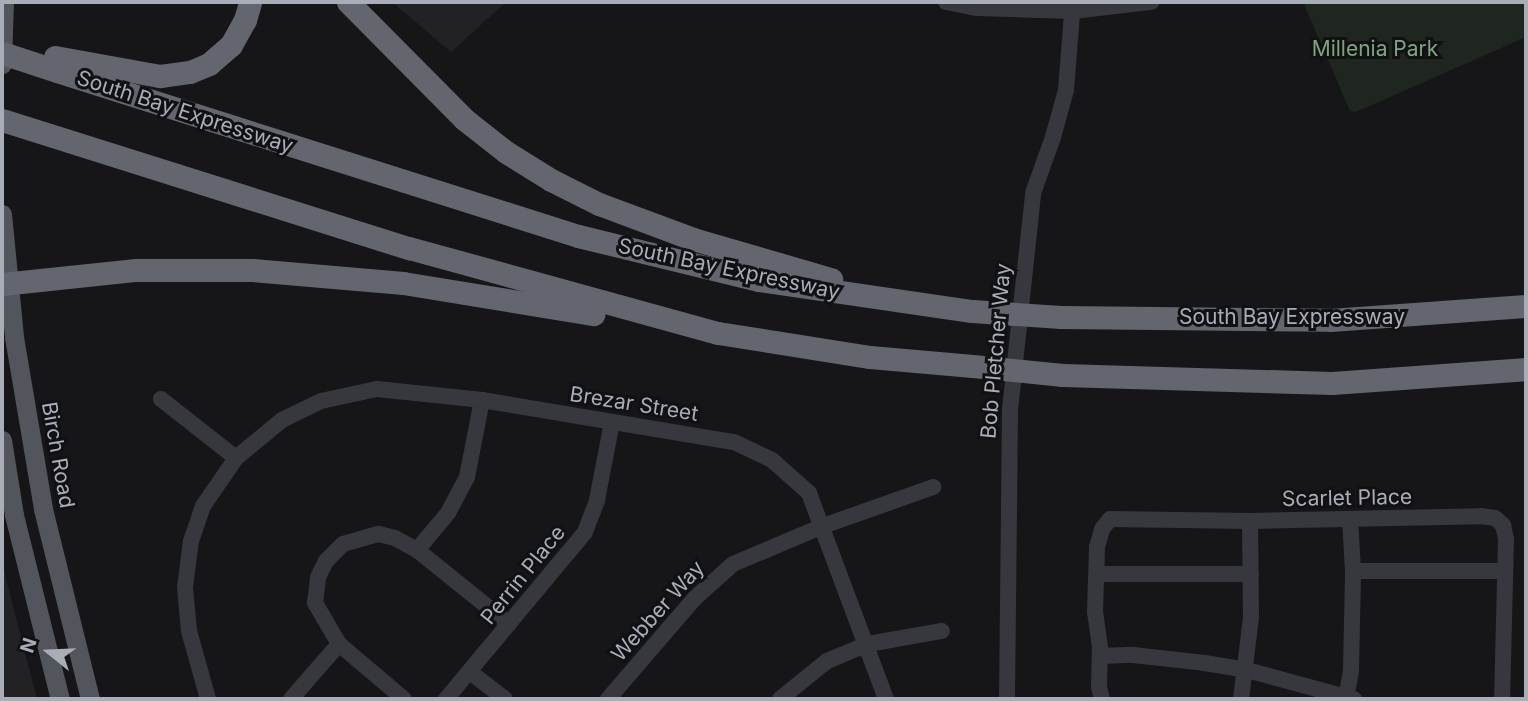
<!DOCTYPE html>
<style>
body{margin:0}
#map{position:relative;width:1528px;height:701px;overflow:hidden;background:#161618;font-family:Inter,sans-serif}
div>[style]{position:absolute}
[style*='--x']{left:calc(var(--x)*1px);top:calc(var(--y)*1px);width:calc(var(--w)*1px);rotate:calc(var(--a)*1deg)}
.built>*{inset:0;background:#222225}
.green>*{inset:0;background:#1e261f}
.minor>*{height:16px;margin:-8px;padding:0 8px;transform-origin:8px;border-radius:8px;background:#37383d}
.major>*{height:19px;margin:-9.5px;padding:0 9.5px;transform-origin:9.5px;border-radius:9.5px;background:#53555c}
.highway>*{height:23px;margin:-11.5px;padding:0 11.5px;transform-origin:11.5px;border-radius:11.5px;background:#63666e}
.highway-bridge>*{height:23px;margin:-11.5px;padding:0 11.5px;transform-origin:11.5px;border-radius:11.5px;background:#63666e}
span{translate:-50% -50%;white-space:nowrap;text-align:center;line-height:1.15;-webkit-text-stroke:6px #111113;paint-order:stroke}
.park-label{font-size:21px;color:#7fa381}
.street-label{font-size:21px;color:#a8adb8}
.frame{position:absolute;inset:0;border:4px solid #a8adb8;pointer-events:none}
.north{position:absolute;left:14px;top:617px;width:70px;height:70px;-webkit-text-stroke:5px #111113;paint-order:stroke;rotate:288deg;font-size:19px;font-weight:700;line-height:28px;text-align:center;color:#a8adb8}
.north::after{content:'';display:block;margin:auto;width:24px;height:32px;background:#a8adb8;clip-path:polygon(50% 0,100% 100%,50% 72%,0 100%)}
</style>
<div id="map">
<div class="built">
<i style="clip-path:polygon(392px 2px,506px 2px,451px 52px)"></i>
<i style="clip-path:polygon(2px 555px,7px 583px,37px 699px,2px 699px)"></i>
</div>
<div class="green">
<i style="clip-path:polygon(1303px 2px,1526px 2px,1526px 37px,1356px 112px,1350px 111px)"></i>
</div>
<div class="minor">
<i style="--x:946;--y:2;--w:32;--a:11"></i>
<i style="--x:977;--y:8;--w:96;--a:1.8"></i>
<i style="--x:1073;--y:11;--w:79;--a:-6.6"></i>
<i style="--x:161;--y:399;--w:95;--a:38.2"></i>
<i style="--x:417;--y:550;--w:48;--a:-50"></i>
<i style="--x:448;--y:513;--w:41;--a:-62.2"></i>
<i style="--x:467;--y:477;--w:78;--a:-79"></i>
<i style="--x:1353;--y:571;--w:152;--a:0"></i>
<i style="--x:1098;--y:574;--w:153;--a:0"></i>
<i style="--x:1100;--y:656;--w:33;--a:-2"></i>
<i style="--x:1133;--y:655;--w:72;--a:6.3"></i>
<i style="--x:1205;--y:663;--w:43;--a:9.5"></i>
<i style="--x:1247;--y:670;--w:111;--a:15.2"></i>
<i style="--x:470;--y:672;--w:44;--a:37.6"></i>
<i style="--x:208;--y:699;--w:71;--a:-105.6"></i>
<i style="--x:189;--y:631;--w:44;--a:-95.2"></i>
<i style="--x:185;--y:587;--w:46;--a:-82.6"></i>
<i style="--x:191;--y:541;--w:37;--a:-71"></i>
<i style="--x:203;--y:506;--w:58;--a:-55.5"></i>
<i style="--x:236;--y:458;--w:60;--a:-39.6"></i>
<i style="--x:282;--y:420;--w:43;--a:-26"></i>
<i style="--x:321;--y:401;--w:57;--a:-12.1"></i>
<i style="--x:377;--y:389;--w:106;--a:6"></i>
<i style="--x:482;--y:400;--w:255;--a:9.5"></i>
<i style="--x:734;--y:442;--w:42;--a:25.3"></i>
<i style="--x:772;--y:460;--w:50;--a:41.7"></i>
<i style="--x:809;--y:493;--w:220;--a:69.5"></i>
<i style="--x:291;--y:699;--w:73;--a:-48.9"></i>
<i style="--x:404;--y:699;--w:85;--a:-139.8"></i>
<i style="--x:339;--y:644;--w:48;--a:-120.3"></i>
<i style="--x:315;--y:603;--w:26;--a:-83"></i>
<i style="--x:318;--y:577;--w:18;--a:-63"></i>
<i style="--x:326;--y:561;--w:24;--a:-45"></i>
<i style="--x:343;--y:544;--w:37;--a:-16"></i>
<i style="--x:379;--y:534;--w:16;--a:14"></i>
<i style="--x:395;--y:538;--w:25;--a:29"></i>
<i style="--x:417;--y:550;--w:118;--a:38.8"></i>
<i style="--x:446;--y:699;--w:217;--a:-50.2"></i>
<i style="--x:585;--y:532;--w:34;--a:-69"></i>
<i style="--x:597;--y:500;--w:79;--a:-79.1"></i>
<i style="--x:608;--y:699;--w:133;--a:-49.3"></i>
<i style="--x:695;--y:598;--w:51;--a:-41.8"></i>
<i style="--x:733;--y:564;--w:98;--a:-22.9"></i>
<i style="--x:823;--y:526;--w:117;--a:-19.5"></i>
<i style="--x:780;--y:699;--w:60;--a:-39"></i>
<i style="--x:827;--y:661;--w:44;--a:-22.5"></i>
<i style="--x:868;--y:644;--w:75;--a:-10"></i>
<i style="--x:1007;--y:699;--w:289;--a:-89.4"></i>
<i style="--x:1010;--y:410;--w:218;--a:-83.9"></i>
<i style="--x:1033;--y:193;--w:59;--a:-70.3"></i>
<i style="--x:1053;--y:137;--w:49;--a:-74.5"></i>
<i style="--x:1066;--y:90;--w:88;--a:-85.5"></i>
<i style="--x:1102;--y:699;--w:12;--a:-104"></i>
<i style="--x:1099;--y:687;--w:40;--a:-88.6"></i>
<i style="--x:1100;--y:647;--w:35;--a:-98"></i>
<i style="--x:1095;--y:612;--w:65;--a:-88.2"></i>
<i style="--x:1097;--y:547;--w:19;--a:-74"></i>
<i style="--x:1102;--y:529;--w:13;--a:-51"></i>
<i style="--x:1110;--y:519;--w:140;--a:0.8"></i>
<i style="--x:1250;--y:521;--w:231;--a:-1.2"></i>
<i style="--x:1481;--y:516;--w:14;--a:8"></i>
<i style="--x:1495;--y:518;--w:11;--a:41"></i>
<i style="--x:1503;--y:525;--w:14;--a:78"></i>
<i style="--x:1506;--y:539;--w:160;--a:91.4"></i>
<i style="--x:1241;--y:699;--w:83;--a:-83"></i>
<i style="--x:1251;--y:617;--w:96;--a:-90.6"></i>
<i style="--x:1346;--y:699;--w:29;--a:-80"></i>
<i style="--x:1351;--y:670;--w:99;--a:-88.8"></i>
<i style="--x:1353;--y:571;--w:52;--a:-93.3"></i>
</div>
<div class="major">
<i style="--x:2;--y:64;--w:62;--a:-88.2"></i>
<i style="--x:2;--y:214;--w:124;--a:84.4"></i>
<i style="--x:14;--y:337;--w:174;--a:80.4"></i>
<i style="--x:43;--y:509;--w:196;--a:76.1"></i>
<i style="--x:2;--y:440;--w:76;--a:80.9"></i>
<i style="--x:14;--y:515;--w:190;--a:76"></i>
</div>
<div class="highway">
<i style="--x:348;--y:2;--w:165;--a:45.2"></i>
<i style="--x:464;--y:119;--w:53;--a:38.2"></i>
<i style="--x:506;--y:152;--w:53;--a:31.9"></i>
<i style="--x:551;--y:180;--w:54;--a:26.6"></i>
<i style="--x:599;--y:204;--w:100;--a:20.4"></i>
<i style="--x:693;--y:239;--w:144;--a:16.2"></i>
<i style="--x:55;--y:57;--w:107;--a:10.3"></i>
<i style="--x:160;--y:76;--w:30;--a:-8"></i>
<i style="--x:190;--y:72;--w:21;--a:-23"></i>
<i style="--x:209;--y:64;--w:29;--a:-41"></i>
<i style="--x:231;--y:45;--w:29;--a:-61"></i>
<i style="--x:245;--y:20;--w:19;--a:-74"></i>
<i style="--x:57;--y:71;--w:547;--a:17.57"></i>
<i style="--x:578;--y:236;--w:186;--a:13.7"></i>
<i style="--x:759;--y:280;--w:215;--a:8.3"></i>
<i style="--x:2;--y:120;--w:427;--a:17.5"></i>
<i style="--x:409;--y:248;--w:320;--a:15.4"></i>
<i style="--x:718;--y:333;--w:154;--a:9"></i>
<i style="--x:870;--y:357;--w:103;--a:5"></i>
<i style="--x:2;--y:284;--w:135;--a:-6"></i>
<i style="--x:136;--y:270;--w:116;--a:0"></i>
<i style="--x:252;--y:270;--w:152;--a:4.9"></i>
<i style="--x:403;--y:283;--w:193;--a:9.3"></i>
<i style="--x:1061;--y:317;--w:269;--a:0.6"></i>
<i style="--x:1330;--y:320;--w:196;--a:-4.1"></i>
<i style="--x:1063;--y:375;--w:269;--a:1.7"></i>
<i style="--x:1332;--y:383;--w:195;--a:-4.1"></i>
</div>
<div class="highway-bridge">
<i style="--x:2;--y:53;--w:58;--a:18.1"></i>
<i style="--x:972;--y:311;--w:89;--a:3.9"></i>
<i style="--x:973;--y:366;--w:90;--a:5.7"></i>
</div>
<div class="park-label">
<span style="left:1375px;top:49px">Millenia Park</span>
</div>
<div class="street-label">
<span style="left:185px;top:112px;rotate:18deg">South Bay Expressway</span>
<span style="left:729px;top:269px;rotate:12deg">South Bay Expressway</span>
<span style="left:1292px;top:317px">South Bay Expressway</span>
<span style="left:996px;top:351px;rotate:-85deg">Bob Pletcher Way</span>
<span style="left:634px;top:404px;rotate:9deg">Brezar Street</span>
<span style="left:58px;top:455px;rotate:80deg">Birch Road</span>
<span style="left:1347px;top:498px;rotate:-1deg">Scarlet Place</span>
<span style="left:523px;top:575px;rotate:-51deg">Perrin Place</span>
<span style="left:658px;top:611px;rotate:-48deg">Webber Way</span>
</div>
<div class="frame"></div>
<div class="north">N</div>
</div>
